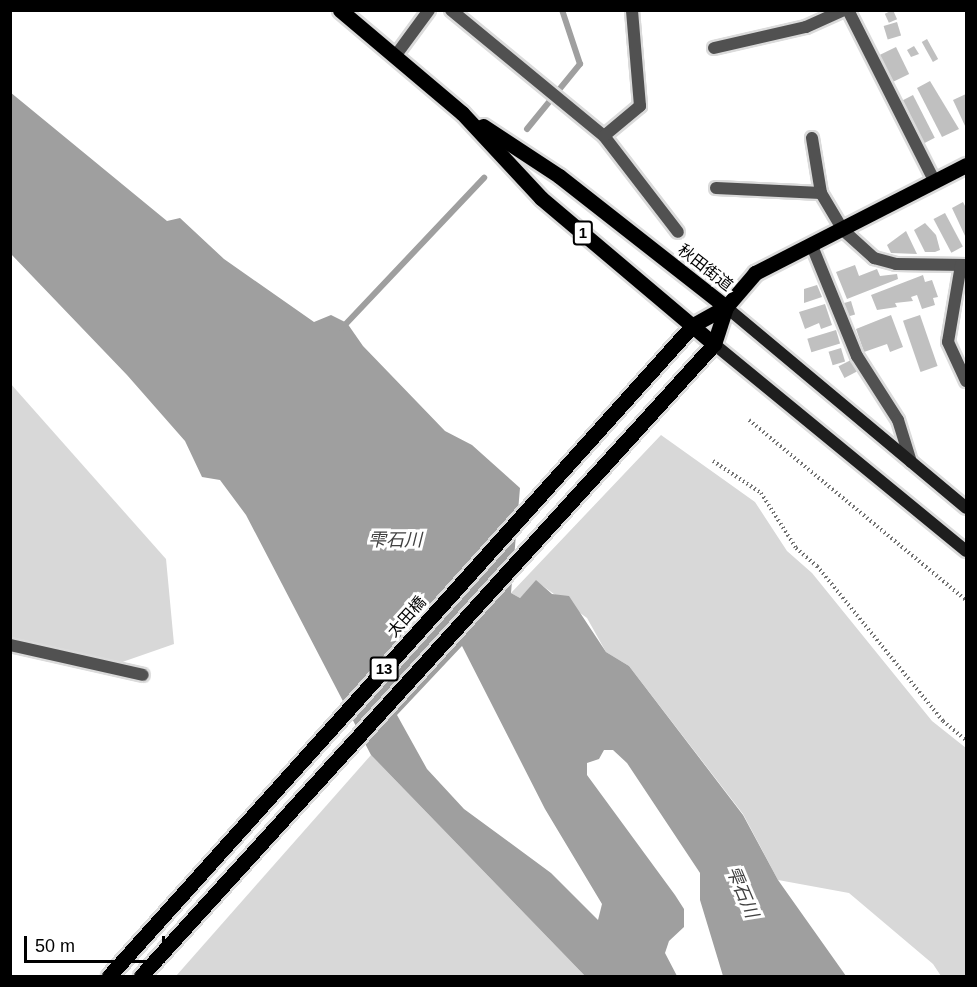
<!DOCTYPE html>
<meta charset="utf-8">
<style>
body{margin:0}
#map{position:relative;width:977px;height:987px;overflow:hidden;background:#fff;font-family:Helvetica,"Noto Sans JP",sans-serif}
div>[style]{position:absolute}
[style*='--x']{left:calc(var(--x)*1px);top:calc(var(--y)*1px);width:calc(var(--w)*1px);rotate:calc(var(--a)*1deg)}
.green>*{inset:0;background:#d8d8d8}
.water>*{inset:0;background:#9f9f9f}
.stream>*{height:6px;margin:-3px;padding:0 3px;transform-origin:3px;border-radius:3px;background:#9f9f9f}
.building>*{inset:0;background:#c0c0c0;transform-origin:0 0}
.path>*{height:4px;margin-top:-2px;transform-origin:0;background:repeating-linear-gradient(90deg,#737373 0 1.5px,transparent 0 4.5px)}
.roads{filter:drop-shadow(2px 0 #dbdbdb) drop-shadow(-2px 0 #dbdbdb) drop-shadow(0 2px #dbdbdb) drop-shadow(0 -2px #dbdbdb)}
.street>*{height:12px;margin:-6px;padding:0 6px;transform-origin:6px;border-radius:6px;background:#515151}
.secondary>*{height:12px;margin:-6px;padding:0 6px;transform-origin:6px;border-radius:6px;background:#1e1e1e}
.primary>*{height:15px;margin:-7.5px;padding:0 7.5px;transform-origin:7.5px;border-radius:7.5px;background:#000}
span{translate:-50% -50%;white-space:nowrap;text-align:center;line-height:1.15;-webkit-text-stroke:6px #fff;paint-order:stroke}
.shield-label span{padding:2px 4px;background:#fff;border:2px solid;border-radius:4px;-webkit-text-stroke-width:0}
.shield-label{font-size:15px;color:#000;font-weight:700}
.street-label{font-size:16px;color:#000}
.water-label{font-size:18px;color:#404040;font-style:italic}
.frame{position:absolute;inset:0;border:12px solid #000;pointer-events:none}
.scale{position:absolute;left:24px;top:936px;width:141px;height:27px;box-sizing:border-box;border:3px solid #000;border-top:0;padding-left:8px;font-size:18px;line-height:21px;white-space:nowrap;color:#000;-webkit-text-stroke:4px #fff;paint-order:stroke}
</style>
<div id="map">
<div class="green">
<i style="clip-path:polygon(10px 383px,166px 559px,174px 644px,108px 667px,11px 647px)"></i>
<i style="clip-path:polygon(661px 435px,755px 502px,787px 551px,812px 573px,932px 721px,966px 748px,966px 976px,941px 976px,933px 964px,849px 893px,778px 880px,743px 814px,629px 666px,606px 652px,587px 618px,536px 581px,520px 598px,511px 593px)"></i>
<i style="clip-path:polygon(371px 755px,585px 976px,176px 976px)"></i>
</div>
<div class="water">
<i style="clip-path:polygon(evenodd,10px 92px,167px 221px,180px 218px,224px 259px,314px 322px,331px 315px,347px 323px,363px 346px,445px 431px,472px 445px,520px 488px,511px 593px,520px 598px,536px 580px,552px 594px,569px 596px,606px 652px,629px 666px,743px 815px,778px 880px,846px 976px,723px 976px,700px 900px,700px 873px,627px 763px,613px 750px,604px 750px,599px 759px,587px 763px,587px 775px,675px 895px,684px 909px,684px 927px,669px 941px,665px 953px,677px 976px,585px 976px,371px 755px,246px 515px,220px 480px,202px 477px,185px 441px,127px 375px,11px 254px,10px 92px,462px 646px,545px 809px,602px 904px,598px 920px,551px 873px,464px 809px,427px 769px,397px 715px,462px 646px)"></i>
</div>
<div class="stream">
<i style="--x:527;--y:129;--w:84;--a:-50.8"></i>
<i style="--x:580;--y:64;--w:57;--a:-108.4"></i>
<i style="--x:342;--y:328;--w:207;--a:-46.6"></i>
</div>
<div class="building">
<i style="left:893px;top:10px;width:10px;height:9px;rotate:66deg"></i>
<i style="left:897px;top:22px;width:14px;height:14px;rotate:73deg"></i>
<i style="left:927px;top:39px;width:23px;height:6px;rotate:61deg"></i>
<i style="clip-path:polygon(914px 46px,919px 54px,911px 57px,907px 50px)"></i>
<i style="left:896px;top:47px;width:30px;height:20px;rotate:64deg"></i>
<i style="clip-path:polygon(930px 81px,959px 129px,942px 137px,917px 88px)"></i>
<i style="clip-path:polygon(966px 94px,966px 128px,953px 100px)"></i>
<i style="left:913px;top:95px;width:48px;height:13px;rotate:63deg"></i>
<i style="clip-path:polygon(963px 202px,966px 208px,966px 238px,952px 208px)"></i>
<i style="left:945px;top:213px;width:38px;height:13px;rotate:62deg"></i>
<i style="clip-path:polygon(925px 223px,936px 235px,940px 250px,935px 252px,925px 252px,914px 230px)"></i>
<i style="clip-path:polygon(906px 231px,917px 254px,891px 253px,887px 245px)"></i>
<i style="clip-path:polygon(855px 265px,859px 276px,877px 269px,880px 276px,897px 274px,898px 279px,847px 299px,836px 272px)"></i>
<i style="clip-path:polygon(923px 275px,925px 282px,932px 280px,938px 297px,933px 298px,935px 305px,922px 309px,917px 295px,911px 297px,913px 301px,895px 303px,897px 307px,877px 310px,871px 295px)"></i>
<i style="clip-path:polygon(817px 285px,822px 297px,804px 303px,804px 289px)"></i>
<i style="left:851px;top:301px;width:14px;height:8px;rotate:73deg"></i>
<i style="clip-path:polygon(825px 304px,832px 325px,821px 329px,819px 323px,805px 329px,799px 312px)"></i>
<i style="clip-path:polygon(891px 315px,903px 347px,890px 352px,887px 344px,864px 352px,856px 329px)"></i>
<i style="left:920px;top:315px;width:54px;height:18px;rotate:71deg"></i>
<i style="left:836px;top:330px;width:14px;height:30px;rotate:73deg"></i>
<i style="left:841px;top:348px;width:14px;height:13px;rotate:73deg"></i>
<i style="left:851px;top:360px;width:13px;height:14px;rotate:63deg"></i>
</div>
<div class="path">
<i style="--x:749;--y:420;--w:282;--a:39.7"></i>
<i style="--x:713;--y:461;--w:58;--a:33.7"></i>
<i style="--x:761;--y:493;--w:65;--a:57.5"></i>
<i style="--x:796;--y:548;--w:28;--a:41"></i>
<i style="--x:817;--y:566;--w:200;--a:50.9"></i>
<i style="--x:943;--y:721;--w:30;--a:40"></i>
</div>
<div class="roads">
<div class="street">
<i style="--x:451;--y:10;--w:198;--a:39.5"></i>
<i style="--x:604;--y:136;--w:121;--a:52.4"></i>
<i style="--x:848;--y:10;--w:193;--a:63.2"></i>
<i style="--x:714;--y:48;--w:94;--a:-12.9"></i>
<i style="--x:806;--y:27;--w:42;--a:-24.1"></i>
<i style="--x:396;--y:55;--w:56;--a:-53.7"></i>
<i style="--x:604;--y:136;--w:47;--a:-39.8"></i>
<i style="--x:640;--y:106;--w:96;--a:-94.8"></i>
<i style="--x:812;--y:138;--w:56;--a:80.7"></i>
<i style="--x:716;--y:188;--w:105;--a:2.7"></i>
<i style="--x:821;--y:193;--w:43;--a:59.3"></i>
<i style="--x:843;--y:230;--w:42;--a:42.1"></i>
<i style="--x:874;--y:258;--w:23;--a:15"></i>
<i style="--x:896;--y:264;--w:70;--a:0.8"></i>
<i style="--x:812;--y:246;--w:119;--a:67.8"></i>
<i style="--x:857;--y:356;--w:76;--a:57.4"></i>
<i style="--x:898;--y:420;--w:44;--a:72.8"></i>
<i style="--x:961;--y:265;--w:78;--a:99.6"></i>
<i style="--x:948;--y:342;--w:43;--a:65.2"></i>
<i style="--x:10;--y:645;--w:136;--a:12.7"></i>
</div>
<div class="secondary">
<i style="--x:726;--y:307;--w:313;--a:39.9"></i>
<i style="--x:714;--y:344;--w:326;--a:39.4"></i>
</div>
<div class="primary">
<i style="--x:340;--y:10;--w:160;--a:40.2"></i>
<i style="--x:462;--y:113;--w:116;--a:47.1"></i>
<i style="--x:541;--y:198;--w:226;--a:40.2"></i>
<i style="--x:483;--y:126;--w:91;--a:33.3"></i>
<i style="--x:559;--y:176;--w:212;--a:38.1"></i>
<i style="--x:109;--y:976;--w:875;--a:-48.11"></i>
<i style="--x:693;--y:325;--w:38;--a:-29"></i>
<i style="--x:726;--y:307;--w:45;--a:-49.5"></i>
<i style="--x:755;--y:273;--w:237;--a:-27.1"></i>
<i style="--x:141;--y:976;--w:853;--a:-47.8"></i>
<i style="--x:714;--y:344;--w:39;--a:-72"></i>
</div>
</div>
<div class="shield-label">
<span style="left:583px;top:233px">1</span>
<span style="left:384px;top:669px">13</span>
</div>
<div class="street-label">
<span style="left:705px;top:268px;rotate:38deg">秋田街道</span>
<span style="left:407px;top:617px;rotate:-48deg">太田橋</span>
</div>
<div class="water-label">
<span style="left:395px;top:540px">雫石川</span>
<span style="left:742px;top:892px;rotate:67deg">雫石川</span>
</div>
<div class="frame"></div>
<div class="scale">50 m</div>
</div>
